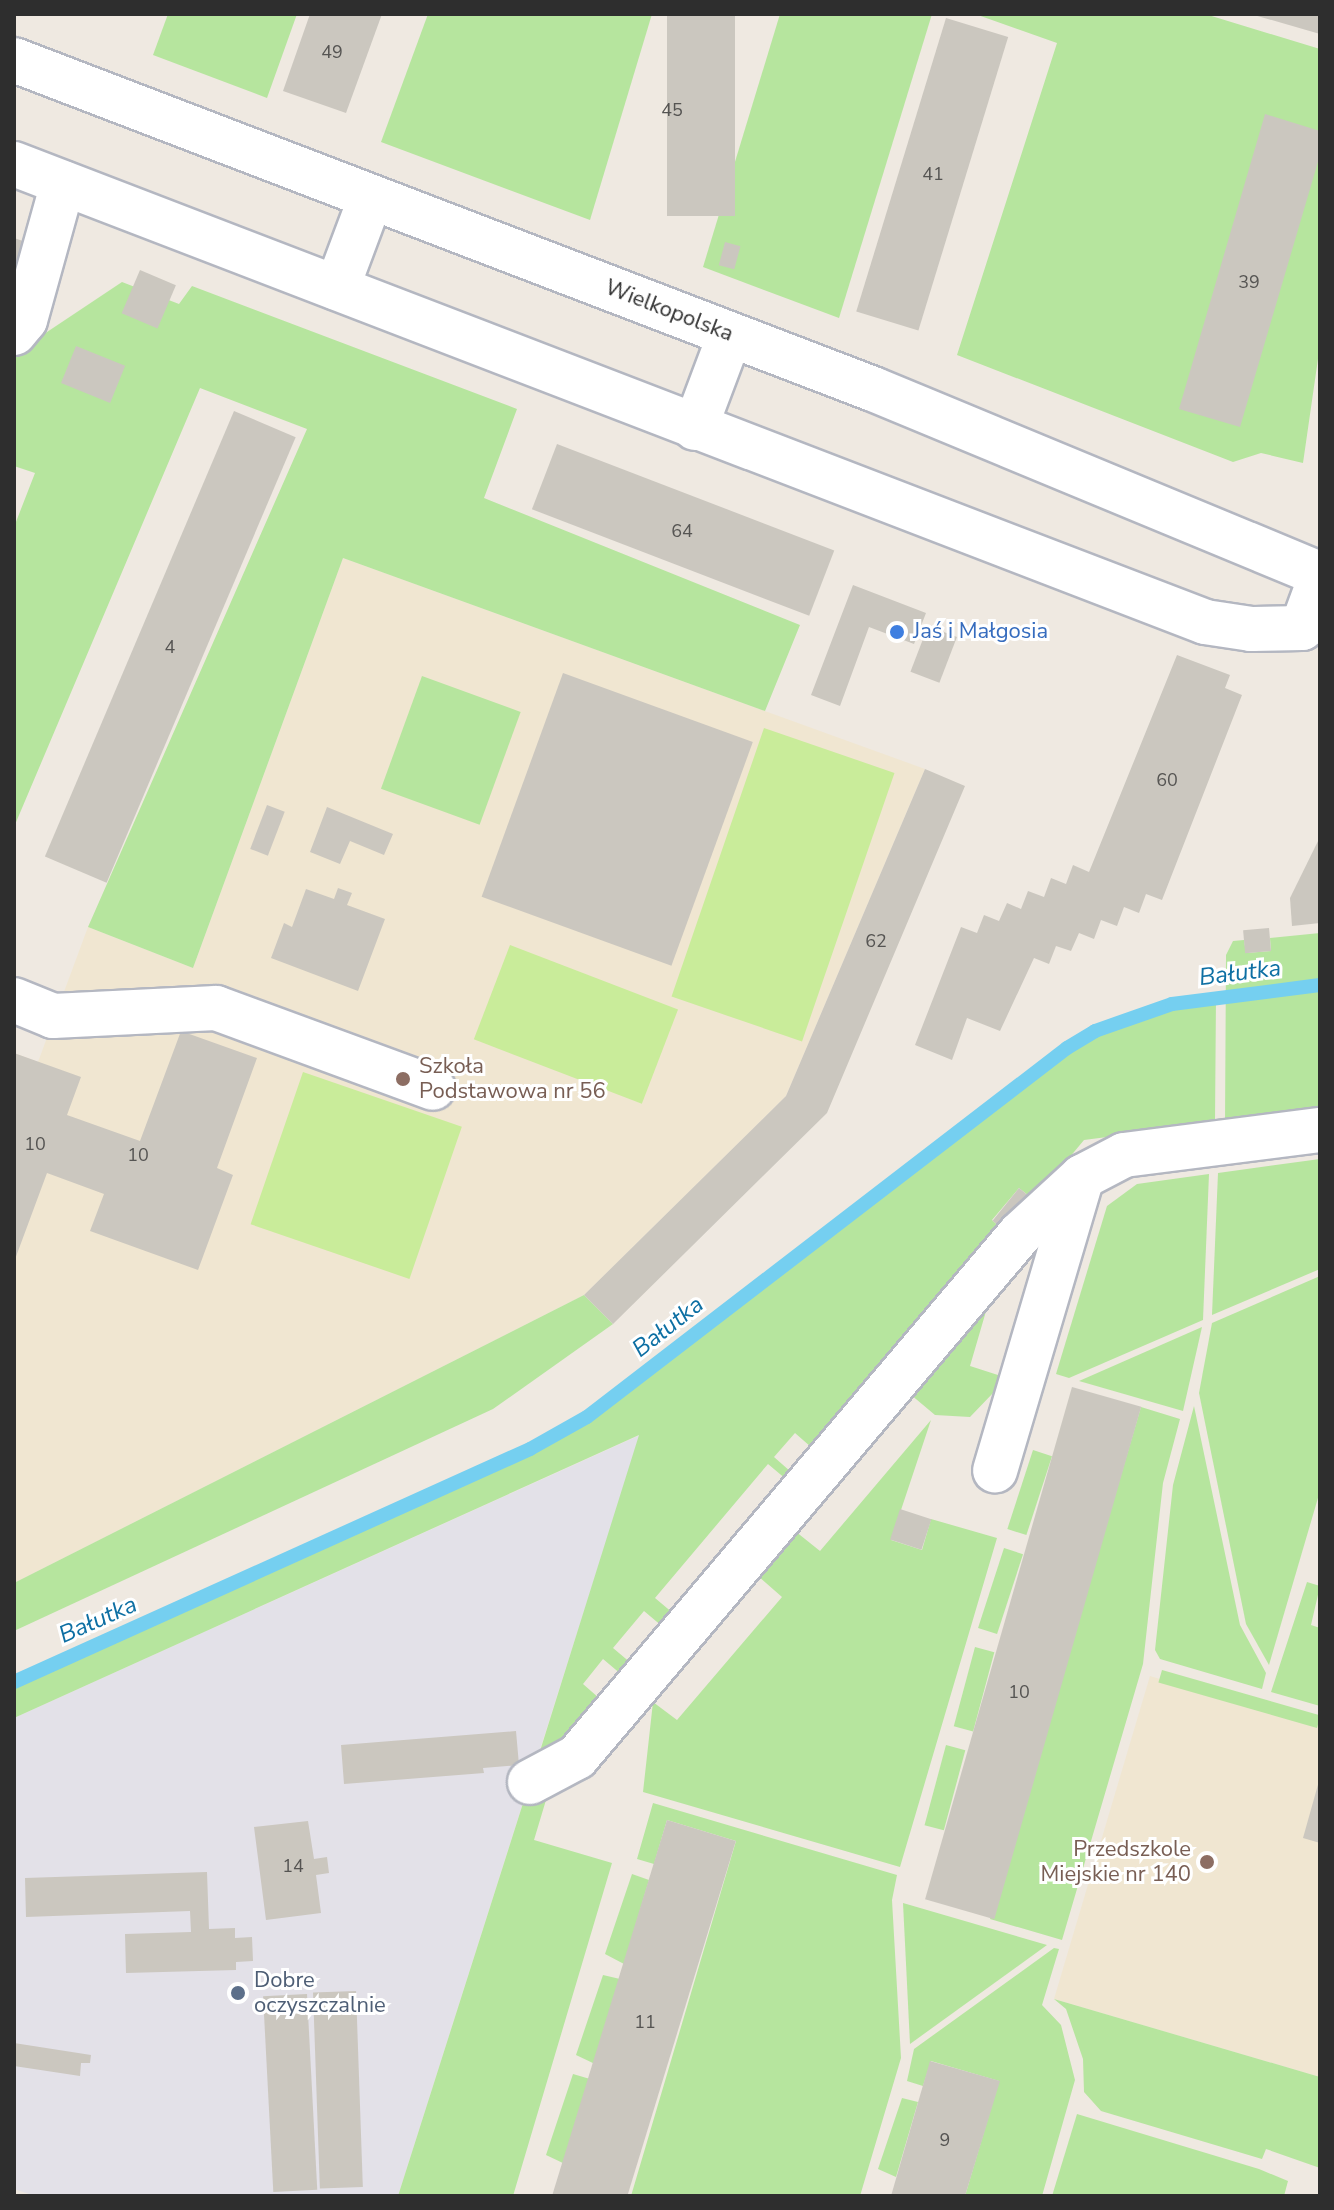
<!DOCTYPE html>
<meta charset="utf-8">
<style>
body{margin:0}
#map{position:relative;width:1334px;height:2210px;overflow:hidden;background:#efe9e1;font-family:"Nunito Sans",sans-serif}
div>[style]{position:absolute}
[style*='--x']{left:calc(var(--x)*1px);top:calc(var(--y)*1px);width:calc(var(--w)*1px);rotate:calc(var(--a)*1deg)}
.industrial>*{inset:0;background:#e3e1e8}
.education>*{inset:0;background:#f0e6d1}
.green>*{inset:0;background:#b6e59e;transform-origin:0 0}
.pitch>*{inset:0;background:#c9ec9a;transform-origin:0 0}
.stream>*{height:14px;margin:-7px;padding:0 7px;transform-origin:7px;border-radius:7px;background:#75cff0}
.building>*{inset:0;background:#cbc7bf;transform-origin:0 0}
.roads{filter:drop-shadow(2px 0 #b4b7c1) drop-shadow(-2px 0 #b4b7c1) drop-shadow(0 2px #b4b7c1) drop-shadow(0 -2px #b4b7c1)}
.minor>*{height:44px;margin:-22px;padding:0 22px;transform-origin:22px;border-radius:22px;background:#fff}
.dots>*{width:22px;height:22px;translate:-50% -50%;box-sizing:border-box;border:4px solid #fff;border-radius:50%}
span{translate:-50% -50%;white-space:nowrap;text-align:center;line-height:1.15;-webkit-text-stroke:6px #fff;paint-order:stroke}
.number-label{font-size:18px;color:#555452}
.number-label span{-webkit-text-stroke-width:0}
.street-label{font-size:22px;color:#2e2e2e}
.shop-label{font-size:22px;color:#366cbe}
.left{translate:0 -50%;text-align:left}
.education-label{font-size:22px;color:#785e54}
.right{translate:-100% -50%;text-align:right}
.service-label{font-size:22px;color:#4e5e75}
.water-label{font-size:24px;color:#0d6fa3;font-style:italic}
.frame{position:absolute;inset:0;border:16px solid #2e2e2e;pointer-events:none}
</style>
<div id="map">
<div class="industrial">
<i style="clip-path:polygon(640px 1435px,398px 2196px,35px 2196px,14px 2189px,14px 1718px)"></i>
</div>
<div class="education">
<i style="clip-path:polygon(343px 558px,925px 769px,786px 1096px,584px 1295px,14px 1583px,14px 1053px,38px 1062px,88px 927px,193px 968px)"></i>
<i style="clip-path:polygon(1150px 1676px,1320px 1726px,1320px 2077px,1054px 1999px)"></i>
</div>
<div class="green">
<i style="clip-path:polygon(168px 14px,297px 14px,267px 98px,153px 55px)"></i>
<i style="clip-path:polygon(428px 14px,652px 14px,590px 220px,381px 142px)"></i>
<i style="clip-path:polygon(780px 14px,932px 14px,839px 318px,703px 267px)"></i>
<i style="clip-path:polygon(975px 14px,1205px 14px,1320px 49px,1320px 345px,1303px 463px,1261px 453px,1233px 462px,957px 355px,1057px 43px)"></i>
<i style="clip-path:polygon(122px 282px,179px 304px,192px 286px,517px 409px,484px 498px,800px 625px,765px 711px,343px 558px,193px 968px,88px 927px,307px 429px,200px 388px,14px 827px,14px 527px,35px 473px,14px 466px,14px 354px)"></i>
<i style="left:422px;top:676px;width:105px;height:120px;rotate:20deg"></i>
<i style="clip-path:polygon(1320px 933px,1320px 1110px,1225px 1123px,1226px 955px,1233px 941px,1244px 940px,1246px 953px,1271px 951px,1270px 938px)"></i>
<i style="clip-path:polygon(1216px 997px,1215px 1123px,1084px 1140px,1034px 1200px,1019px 1188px,992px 1220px,1006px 1233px,819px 1454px,795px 1433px,774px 1457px,799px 1479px,793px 1485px,768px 1464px,655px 1598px,680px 1619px,669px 1632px,644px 1611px,613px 1648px,638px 1669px,628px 1680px,603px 1659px,583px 1684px,607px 1705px,535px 1767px,639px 1435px,14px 1718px,14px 1682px,530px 1449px,587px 1417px,1067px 1048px,1133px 1016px)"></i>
<i style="clip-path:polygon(1320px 1159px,1320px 1269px,1212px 1315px,1218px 1173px)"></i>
<i style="clip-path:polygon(1209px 1174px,1203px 1320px,1069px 1378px,1056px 1374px,1107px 1206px,1137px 1184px)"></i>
<i style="clip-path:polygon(1320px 1276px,1320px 1491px,1269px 1665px,1246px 1624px,1199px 1393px,1212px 1323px)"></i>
<i style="clip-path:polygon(584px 1295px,613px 1324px,493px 1409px,14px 1631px,14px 1583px)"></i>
<i style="clip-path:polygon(989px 1301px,970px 1366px,1001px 1376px,994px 1392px,970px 1417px,935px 1415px,910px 1394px)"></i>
<i style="clip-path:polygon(1202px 1327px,1183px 1411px,1079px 1381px)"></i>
<i style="clip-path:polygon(1194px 1406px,1240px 1625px,1266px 1673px,1262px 1689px,1160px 1659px,1155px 1650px,1173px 1485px)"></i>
<i style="clip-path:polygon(1141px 1407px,1180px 1419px,1163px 1483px,1143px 1664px,1062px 1940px,990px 1919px)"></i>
<i style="clip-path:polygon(931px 1420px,891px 1540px,922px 1550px,931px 1519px,997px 1538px,900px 1867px,643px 1792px,653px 1702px,677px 1720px,782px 1597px,757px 1575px,795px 1531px,820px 1551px)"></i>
<i style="left:1033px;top:1450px;width:20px;height:83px;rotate:18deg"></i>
<i style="left:1004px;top:1548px;width:20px;height:84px;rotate:18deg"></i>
<i style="clip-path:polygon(1307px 1582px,1320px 1586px,1311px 1625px,1320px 1628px,1320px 1706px,1271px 1692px)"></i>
<i style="left:975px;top:1647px;width:20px;height:82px;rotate:15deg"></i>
<i style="left:1162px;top:1670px;width:165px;height:13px;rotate:16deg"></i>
<i style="left:946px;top:1745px;width:20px;height:83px;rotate:15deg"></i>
<i style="clip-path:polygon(549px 1790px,534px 1840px,612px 1863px,513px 2196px,398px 2196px,525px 1797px)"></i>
<i style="clip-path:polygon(653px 1803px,897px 1875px,892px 1900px,901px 2058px,860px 2196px,631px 2196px,736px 1841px,667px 1820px,654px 1864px,637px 1859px)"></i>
<i style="clip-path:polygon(632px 1874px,649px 1880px,624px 1964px,605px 1954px)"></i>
<i style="clip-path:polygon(903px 1903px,1047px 1945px,910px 2044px)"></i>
<i style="clip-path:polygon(1054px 1948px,1059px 1949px,1042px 2005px,1061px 2025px,1075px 2080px,1042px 2196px,965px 2196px,999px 2081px,931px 2061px,923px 2086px,907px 2081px,914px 2049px)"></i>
<i style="clip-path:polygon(603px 1975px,620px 1979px,595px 2064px,576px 2055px)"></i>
<i style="clip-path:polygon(1054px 1999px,1320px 2077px,1320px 2168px,1266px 2149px,1262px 2159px,1101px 2111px,1084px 2092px,1083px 2059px,1066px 2009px)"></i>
<i style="clip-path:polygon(573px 2074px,590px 2079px,565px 2164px,546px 2155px)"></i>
<i style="clip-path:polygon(902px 2098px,918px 2102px,896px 2177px,878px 2169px)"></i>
<i style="clip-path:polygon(1077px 2114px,1259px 2169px,1288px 2181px,1284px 2196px,1052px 2196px)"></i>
</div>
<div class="pitch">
<i style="left:764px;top:728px;width:138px;height:284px;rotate:19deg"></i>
<i style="left:510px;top:945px;width:180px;height:101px;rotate:21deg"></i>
<i style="left:303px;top:1072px;width:168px;height:161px;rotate:19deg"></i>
</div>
<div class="stream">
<i style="--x:14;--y:1682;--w:566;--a:-24.3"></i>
<i style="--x:530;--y:1449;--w:65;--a:-29.3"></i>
<i style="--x:587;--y:1417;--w:605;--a:-37.55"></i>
<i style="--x:1067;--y:1048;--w:33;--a:-31"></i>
<i style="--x:1095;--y:1031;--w:82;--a:-19.3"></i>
<i style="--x:1172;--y:1004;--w:149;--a:-7.3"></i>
</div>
<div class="building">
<i style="clip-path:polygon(310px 14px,382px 14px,346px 113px,283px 91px)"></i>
<i style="left:667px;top:14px;width:68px;height:202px"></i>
<i style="clip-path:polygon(1254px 14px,1320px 14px,1320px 34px,1254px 15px)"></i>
<i style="left:946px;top:18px;width:65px;height:307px;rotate:17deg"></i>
<i style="clip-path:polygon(1265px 114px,1320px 131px,1320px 155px,1240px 427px,1179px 409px)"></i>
<i style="clip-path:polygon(14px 238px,29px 243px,14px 282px)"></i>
<i style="left:725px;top:242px;width:16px;height:24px;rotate:15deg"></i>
<i style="left:140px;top:270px;width:39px;height:47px;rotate:23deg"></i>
<i style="left:76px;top:346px;width:53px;height:40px;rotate:22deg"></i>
<i style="left:234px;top:411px;width:67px;height:484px;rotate:23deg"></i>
<i style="left:557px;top:444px;width:297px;height:70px;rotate:21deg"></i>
<i style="clip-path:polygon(853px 585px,926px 613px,914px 644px,869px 627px,840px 706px,811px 695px)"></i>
<i style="left:928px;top:626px;width:31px;height:49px;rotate:21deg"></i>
<i style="clip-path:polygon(1177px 655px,1230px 675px,1225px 688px,1242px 695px,1162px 900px,1146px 894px,1139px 913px,1124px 907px,1117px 926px,1101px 920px,1094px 939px,1079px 933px,1071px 951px,1056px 946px,1049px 964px,1034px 958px,1000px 1031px,967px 1018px,952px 1060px,915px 1045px,961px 927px,977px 933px,984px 915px,999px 921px,1007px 903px,1021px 909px,1028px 891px,1044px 897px,1051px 878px,1066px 884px,1073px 865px,1089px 872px)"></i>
<i style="left:563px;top:673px;width:202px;height:238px;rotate:20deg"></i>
<i style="clip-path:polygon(925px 769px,965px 786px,827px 1113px,613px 1324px,584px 1295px,786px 1096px)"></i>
<i style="left:267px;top:805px;width:19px;height:47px;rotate:21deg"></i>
<i style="clip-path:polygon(327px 807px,393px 834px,384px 855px,350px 841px,340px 864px,310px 852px)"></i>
<i style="clip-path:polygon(1320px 837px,1320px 923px,1292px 926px,1290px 898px)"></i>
<i style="clip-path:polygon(338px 888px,352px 893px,347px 905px,385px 919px,358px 991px,271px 958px,284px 923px,292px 927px,306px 889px,334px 899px)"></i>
<i style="left:1269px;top:928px;width:23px;height:26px;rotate:85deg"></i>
<i style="clip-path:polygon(181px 1031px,257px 1058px,217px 1168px,233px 1175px,198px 1270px,90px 1231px,104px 1194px,47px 1173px,14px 1262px,14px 1053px,81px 1077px,67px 1115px,140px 1141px)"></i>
<i style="left:1019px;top:1188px;width:19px;height:42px;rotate:39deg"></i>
<i style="left:1072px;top:1387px;width:72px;height:533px;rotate:16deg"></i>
<i style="left:900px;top:1509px;width:33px;height:32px;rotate:18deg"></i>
<i style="clip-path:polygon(516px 1731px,519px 1765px,483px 1768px,484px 1773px,344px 1784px,341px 1745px)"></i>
<i style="clip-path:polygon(1319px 1781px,1320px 1781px,1320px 1843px,1303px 1838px)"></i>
<i style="left:667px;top:1820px;width:72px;height:392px;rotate:17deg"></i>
<i style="clip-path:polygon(308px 1821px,314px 1859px,327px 1857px,329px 1873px,316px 1875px,321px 1913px,266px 1920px,254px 1827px)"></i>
<i style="clip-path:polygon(207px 1872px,209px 1929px,235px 1928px,235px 1938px,252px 1937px,253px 1961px,236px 1962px,236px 1970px,126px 1973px,125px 1934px,191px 1932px,190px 1911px,26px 1917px,25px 1878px)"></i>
<i style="left:356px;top:1991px;width:196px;height:43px;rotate:88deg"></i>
<i style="left:307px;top:1994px;width:196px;height:44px;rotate:87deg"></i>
<i style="clip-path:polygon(14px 2043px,91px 2055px,90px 2063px,81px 2063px,80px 2076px,14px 2066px)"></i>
<i style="clip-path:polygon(930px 2061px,1000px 2081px,965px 2196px,891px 2196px)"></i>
</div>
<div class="roads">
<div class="minor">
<i style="--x:14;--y:60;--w:920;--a:20.96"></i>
<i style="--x:873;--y:389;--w:484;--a:22.5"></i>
<i style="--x:14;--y:164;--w:1276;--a:21.03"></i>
<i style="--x:1205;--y:622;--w:47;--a:8.7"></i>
<i style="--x:1251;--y:629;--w:51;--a:-1.1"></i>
<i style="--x:1302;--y:628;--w:52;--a:-69.8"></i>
<i style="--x:337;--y:288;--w:97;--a:-69.5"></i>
<i style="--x:14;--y:333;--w:17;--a:-50"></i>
<i style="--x:25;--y:320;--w:142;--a:-74.5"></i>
<i style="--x:695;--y:428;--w:99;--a:-69.4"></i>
<i style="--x:14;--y:1000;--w:42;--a:22.3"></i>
<i style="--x:53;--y:1016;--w:163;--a:-2.8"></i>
<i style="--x:216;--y:1008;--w:231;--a:20.2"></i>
<i style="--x:1082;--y:1177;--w:47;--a:-27.6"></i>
<i style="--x:1124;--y:1155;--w:198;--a:-7.3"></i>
<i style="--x:530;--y:1782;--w:53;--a:-28"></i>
<i style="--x:577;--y:1757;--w:685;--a:-49.73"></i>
<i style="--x:1020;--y:1234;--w:84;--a:-42.6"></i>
<i style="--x:1082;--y:1177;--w:306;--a:106.5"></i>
</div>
</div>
<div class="dots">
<i style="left:897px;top:632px;background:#3f7fe0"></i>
<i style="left:403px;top:1079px;background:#8d6e63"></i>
<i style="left:1207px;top:1862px;background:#8d6e63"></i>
<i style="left:238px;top:1993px;background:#5c6f8a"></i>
</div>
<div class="number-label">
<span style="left:332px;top:52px">49</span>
<span style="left:672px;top:110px">45</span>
<span style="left:933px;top:174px">41</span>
<span style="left:1249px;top:282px">39</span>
<span style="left:682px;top:531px">64</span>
<span style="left:170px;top:647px">4</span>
<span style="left:1167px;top:780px">60</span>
<span style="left:876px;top:941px">62</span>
<span style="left:35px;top:1144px">10</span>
<span style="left:138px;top:1155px">10</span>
<span style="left:1019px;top:1692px">10</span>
<span style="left:293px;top:1866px">14</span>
<span style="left:645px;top:2022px">11</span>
<span style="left:945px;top:2140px">9</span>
</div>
<div class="street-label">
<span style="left:669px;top:311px;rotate:21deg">Wielkopolska</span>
</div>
<div class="shop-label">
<span class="left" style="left:913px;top:632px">Jaś i Małgosia</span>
</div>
<div class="education-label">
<span class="left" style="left:419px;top:1079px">Szkoła<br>Podstawowa nr 56</span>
<span class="right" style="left:1191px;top:1862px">Przedszkole<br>Miejskie nr 140</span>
</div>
<div class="service-label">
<span class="left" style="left:254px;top:1993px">Dobre<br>oczyszczalnie</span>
</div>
<div class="water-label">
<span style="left:1240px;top:973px;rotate:-7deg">Bałutka</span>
<span style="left:668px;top:1327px;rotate:-38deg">Bałutka</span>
<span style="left:98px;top:1620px;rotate:-24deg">Bałutka</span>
</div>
<div class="frame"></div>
</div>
